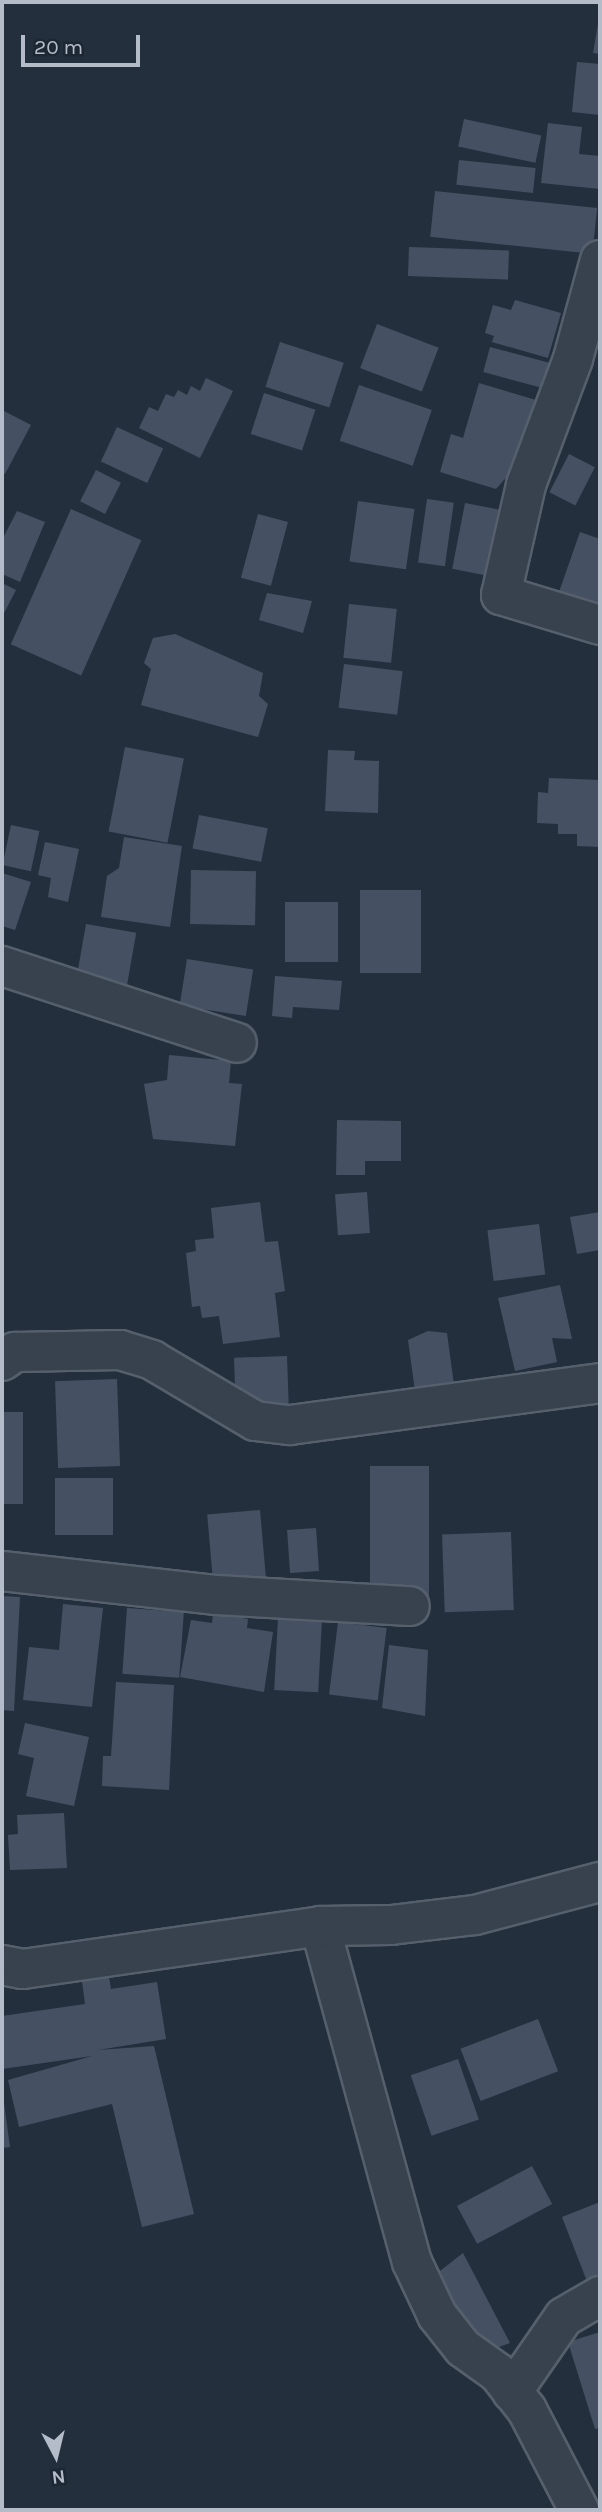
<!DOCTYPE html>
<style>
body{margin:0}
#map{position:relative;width:602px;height:2512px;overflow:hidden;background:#242f3e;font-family:Karla,sans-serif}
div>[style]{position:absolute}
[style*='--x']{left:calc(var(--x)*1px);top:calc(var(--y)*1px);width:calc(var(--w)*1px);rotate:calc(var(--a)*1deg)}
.building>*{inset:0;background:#455162;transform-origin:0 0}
.roads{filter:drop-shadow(2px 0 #565f6c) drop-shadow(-2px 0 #565f6c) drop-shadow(0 2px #565f6c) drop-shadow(0 -2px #565f6c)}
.street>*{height:38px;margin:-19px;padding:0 19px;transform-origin:19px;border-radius:19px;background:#38414e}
span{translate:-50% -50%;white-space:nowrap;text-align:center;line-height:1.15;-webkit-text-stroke:5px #1d2633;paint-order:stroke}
.frame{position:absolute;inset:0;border:4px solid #b4bcc9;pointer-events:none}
.north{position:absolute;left:21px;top:2421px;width:70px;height:70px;-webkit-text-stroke:5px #1d2633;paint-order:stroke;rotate:173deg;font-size:19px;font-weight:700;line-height:28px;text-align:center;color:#b4bcc9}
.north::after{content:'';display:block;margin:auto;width:24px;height:32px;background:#b4bcc9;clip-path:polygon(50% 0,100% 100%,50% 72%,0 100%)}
.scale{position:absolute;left:21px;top:35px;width:119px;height:32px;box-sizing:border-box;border:4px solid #b4bcc9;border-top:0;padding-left:9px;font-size:21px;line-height:24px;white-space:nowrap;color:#b4bcc9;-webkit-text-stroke:5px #1d2633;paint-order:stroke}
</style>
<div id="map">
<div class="building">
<i style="clip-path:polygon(599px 18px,600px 19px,600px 54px,593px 53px)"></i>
<i style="clip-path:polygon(577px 62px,600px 64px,600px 115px,572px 112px)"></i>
<i style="left:464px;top:119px;width:79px;height:28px;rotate:12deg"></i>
<i style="clip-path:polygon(548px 123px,582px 127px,579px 154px,600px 156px,600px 189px,541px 183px)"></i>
<i style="left:459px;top:160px;width:77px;height:25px;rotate:6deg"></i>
<i style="left:435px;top:191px;width:163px;height:46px;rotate:6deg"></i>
<i style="left:409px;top:247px;width:100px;height:29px;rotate:2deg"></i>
<i style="clip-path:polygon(515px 300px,561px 313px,548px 358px,492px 342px,494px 336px,485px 333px,493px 305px,511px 310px)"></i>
<i style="left:377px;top:324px;width:66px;height:47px;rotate:21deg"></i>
<i style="left:280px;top:342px;width:67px;height:47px;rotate:18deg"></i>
<i style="left:490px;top:347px;width:67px;height:26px;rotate:15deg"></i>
<i style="clip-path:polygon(206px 378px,233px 391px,200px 458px,139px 428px,149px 407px,158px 411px,166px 394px,174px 397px,178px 390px,187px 395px,191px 386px,200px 391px)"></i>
<i style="clip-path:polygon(479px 383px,536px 400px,517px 465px,496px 489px,440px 472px,451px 434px,463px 438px)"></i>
<i style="left:359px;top:385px;width:77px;height:59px;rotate:19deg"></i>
<i style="left:264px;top:393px;width:54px;height:43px;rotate:18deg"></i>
<i style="clip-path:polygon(2px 410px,31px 425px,5px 474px,2px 473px)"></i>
<i style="left:117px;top:427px;width:51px;height:38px;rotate:25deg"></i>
<i style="left:569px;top:454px;width:29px;height:43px;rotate:27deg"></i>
<i style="left:96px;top:470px;width:28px;height:35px;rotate:27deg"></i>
<i style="left:427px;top:499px;width:27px;height:64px;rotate:8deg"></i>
<i style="left:358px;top:501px;width:57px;height:61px;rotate:8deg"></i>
<i style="left:465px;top:503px;width:44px;height:67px;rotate:11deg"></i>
<i style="left:71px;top:509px;width:77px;height:148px;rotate:24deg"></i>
<i style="clip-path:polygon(17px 511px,45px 522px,20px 582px,2px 574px,2px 540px)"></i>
<i style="left:258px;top:514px;width:31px;height:66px;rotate:15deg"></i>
<i style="clip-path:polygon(580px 532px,600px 539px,600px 607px,559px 592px)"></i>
<i style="clip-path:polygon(2px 583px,16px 590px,2px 617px)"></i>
<i style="clip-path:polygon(267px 593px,312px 601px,303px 633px,259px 620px)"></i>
<i style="left:349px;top:604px;width:48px;height:54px;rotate:6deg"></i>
<i style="clip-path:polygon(175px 634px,263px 673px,259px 696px,268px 704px,258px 737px,141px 705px,151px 669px,144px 663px,153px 638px)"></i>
<i style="left:344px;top:664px;width:59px;height:44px;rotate:7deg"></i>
<i style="left:125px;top:747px;width:60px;height:86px;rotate:11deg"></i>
<i style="clip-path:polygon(328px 750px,355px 751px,354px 760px,379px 761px,378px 813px,325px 811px)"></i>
<i style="clip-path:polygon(549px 778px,600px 780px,600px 847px,577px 846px,577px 834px,558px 834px,558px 824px,537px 823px,538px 792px,548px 793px)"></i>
<i style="left:199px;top:815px;width:70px;height:34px;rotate:11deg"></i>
<i style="left:11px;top:825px;width:29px;height:41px;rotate:12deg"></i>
<i style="clip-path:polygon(124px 837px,182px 846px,170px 927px,101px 917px,107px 876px,119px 868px)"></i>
<i style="clip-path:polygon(45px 842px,79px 849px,68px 902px,48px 897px,51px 878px,38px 875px)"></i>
<i style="left:191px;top:870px;width:65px;height:54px;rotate:1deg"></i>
<i style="clip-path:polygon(2px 873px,31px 882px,15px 930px,2px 926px)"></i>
<i style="left:360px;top:890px;width:61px;height:83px"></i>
<i style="left:285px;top:902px;width:53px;height:60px"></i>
<i style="left:86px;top:924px;width:51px;height:56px;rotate:10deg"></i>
<i style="left:187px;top:959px;width:67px;height:47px;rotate:9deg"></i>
<i style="clip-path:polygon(275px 976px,342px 981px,339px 1010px,293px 1007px,292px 1018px,272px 1016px)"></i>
<i style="clip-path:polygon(169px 1055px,231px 1061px,229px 1083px,242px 1084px,235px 1146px,153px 1139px,144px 1084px,167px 1080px)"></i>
<i style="clip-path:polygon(337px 1120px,401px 1121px,401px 1161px,365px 1161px,365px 1175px,336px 1175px)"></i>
<i style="left:367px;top:1192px;width:41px;height:32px;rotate:86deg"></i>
<i style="clip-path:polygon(260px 1202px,265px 1242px,278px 1241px,285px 1291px,275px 1293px,280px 1337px,223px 1344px,219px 1316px,202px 1318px,200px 1306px,192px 1307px,186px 1253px,196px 1251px,195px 1240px,214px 1238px,211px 1208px)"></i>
<i style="clip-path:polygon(600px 1212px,600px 1250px,577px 1254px,570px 1217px)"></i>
<i style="left:539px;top:1224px;width:51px;height:52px;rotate:83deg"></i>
<i style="clip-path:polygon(560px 1285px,572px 1339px,552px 1338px,557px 1362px,515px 1371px,498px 1298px)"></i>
<i style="clip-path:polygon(428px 1331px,447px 1333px,455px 1392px,416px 1398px,408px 1340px)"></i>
<i style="left:287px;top:1356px;width:50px;height:53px;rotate:88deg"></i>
<i style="left:117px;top:1379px;width:87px;height:62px;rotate:88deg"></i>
<i style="left:2px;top:1412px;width:21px;height:92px"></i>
<i style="left:370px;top:1466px;width:59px;height:130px"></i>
<i style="left:55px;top:1478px;width:58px;height:57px"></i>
<i style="left:260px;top:1510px;width:76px;height:53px;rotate:85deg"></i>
<i style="left:316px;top:1528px;width:43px;height:29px;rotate:86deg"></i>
<i style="left:511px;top:1532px;width:78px;height:69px;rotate:88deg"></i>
<i style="clip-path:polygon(2px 1596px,20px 1597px,14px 1711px,2px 1710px)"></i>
<i style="clip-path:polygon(63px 1604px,103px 1608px,92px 1707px,23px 1700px,29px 1647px,59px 1650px)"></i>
<i style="left:127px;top:1608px;width:57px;height:66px;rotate:4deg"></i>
<i style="clip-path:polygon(213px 1613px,248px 1619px,247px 1628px,273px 1632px,264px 1692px,180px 1677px,191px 1620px,212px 1623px)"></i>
<i style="left:278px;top:1618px;width:44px;height:72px;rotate:3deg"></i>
<i style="left:338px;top:1622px;width:49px;height:73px;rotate:7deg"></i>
<i style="clip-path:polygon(389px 1645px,428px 1650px,425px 1716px,382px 1708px)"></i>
<i style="clip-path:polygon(116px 1682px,174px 1685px,169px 1790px,102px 1786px,103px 1756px,111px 1756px)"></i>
<i style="clip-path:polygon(25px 1723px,89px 1737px,74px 1806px,26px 1796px,34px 1758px,18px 1754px)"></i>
<i style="clip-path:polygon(64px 1813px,67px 1868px,10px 1870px,8px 1835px,18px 1834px,17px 1815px)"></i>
<i style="clip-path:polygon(109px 1977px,111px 1989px,157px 1982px,166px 2039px,98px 2050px,154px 2046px,194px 2214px,142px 2227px,112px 2104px,19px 2127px,8px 2080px,92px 2056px,2px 2069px,2px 2016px,85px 2004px,82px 1981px)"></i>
<i style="left:538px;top:2019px;width:56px;height:83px;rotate:69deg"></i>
<i style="left:458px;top:2059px;width:64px;height:50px;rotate:71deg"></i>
<i style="clip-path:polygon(2px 2088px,10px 2147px,2px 2148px)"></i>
<i style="left:532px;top:2166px;width:43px;height:85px;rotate:62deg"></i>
<i style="clip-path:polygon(600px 2202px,600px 2285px,590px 2289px,562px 2217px)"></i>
<i style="clip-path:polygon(463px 2253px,510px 2343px,474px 2356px,440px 2271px)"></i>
<i style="clip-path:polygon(600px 2332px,600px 2428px,595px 2429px,568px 2342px)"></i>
</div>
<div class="roads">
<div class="street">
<i style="--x:600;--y:260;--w:103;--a:105.3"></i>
<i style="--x:573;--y:359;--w:134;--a:110.5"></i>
<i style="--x:526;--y:485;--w:113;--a:102.8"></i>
<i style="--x:501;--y:595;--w:103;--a:16.9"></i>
<i style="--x:2;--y:966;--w:247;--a:18.1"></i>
<i style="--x:2;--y:1361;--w:16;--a:-35"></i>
<i style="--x:15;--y:1352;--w:105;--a:-1.1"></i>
<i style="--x:120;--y:1350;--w:34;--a:17"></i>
<i style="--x:152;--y:1360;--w:120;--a:30.6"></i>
<i style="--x:255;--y:1421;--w:35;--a:7"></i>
<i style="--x:290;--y:1425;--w:313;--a:-7.7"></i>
<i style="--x:2;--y:1571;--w:216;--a:6.4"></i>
<i style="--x:217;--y:1595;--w:193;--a:3.3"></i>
<i style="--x:320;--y:1926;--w:348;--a:74.7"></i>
<i style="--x:412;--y:2262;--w:59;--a:64.7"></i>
<i style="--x:437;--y:2315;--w:42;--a:51.8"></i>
<i style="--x:463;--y:2348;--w:43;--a:35.5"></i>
<i style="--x:498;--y:2373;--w:47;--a:51.9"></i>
<i style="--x:527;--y:2410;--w:113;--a:62.5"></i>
<i style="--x:2;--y:1965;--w:21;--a:11"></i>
<i style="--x:23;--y:1969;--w:300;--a:-8.2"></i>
<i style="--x:320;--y:1926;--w:71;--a:-0.8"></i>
<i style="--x:391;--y:1925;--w:85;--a:-6.8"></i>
<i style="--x:475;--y:1915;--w:129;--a:-14.8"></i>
<i style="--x:512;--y:2392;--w:91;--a:-55.3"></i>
<i style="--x:564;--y:2317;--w:42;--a:-30.3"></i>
</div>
</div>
<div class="frame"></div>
<div class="north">N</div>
<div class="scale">20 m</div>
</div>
